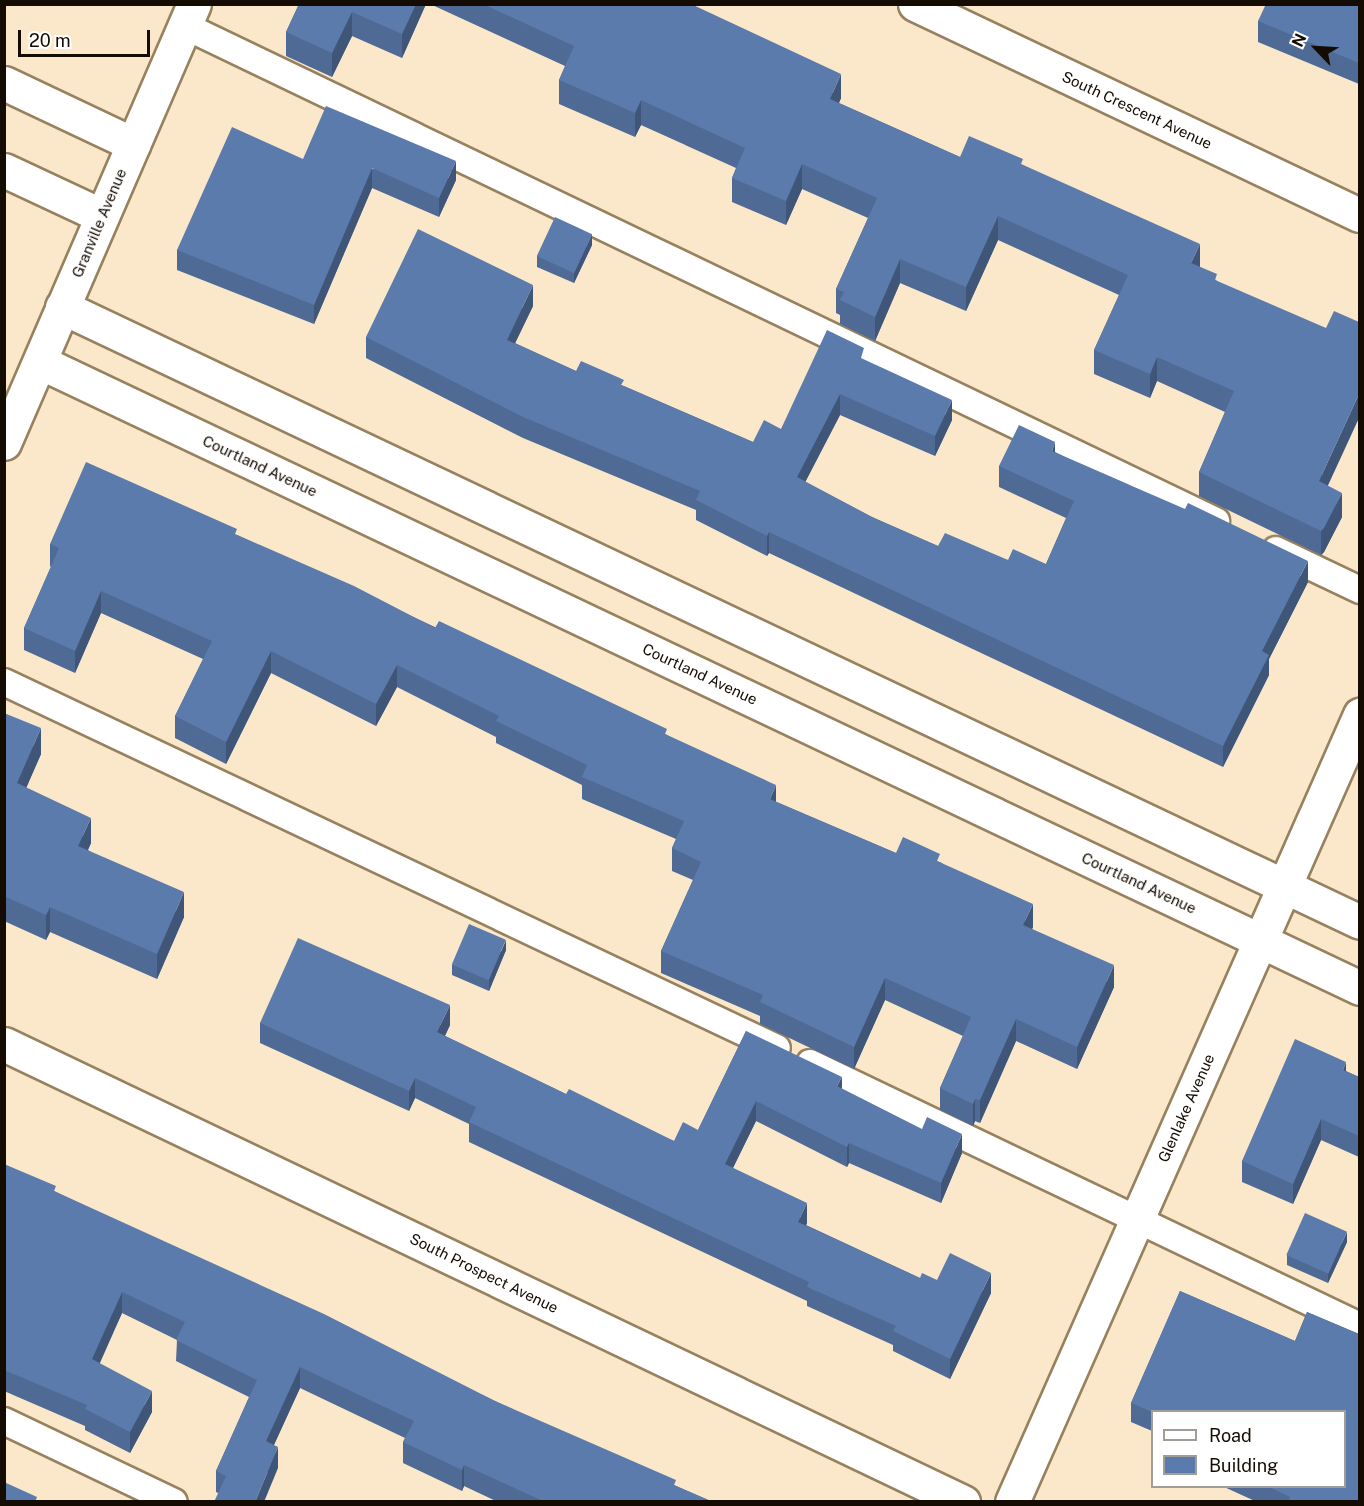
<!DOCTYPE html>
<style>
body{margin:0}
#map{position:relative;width:1364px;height:1506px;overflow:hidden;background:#fbe8ca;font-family:"Public Sans",sans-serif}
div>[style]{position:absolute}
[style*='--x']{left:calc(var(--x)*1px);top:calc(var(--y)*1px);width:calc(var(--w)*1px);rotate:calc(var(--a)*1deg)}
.roads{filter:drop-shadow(2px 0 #97815e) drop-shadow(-2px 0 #97815e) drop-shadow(0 2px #97815e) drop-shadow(0 -2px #97815e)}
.lane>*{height:26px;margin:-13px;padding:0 13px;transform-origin:13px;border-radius:13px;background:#fff}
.street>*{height:33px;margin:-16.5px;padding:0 16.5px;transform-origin:16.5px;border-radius:16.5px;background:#fff}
.wall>*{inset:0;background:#4e6a95}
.shaded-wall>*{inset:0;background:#405679}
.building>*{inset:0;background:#5b7bad;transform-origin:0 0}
span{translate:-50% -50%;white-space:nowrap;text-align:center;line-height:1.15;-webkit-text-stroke:4.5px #fff;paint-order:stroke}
.street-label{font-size:15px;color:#140c02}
.frame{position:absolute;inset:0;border:6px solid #140c02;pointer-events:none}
.legend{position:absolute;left:1151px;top:1410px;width:195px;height:78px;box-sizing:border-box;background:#fff;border:2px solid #a19e9a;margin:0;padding:8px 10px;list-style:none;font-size:18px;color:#140c02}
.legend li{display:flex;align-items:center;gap:12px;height:30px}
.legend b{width:30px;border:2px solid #a19e9a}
.north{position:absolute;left:1286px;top:18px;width:60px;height:60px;-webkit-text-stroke:4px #fff;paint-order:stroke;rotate:295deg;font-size:16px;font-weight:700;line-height:24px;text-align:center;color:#140c02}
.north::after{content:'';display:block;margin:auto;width:21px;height:27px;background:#140c02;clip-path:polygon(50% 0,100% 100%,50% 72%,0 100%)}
.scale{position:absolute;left:18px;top:30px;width:132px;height:27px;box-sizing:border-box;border:3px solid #140c02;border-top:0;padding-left:8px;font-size:18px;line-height:21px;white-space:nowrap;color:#140c02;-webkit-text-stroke:4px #fff;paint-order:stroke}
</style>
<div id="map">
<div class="roads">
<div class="lane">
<i style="--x:185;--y:26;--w:1144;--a:25.65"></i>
<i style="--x:1276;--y:550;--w:93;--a:25.5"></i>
<i style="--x:4;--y:682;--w:855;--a:25.34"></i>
<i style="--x:810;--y:1063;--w:610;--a:25.56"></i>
<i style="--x:4;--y:1421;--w:188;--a:25.5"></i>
</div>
<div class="street">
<i style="--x:915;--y:4;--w:492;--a:25.4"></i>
<i style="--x:4;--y:83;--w:143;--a:25.3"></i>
<i style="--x:4;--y:170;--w:108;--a:25.1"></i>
<i style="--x:62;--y:307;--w:1436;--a:25.35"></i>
<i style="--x:40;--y:362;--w:1461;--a:25.37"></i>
<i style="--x:4;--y:443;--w:478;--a:-66.6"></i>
<i style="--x:4;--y:1044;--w:1063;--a:25.53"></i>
<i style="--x:1012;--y:1502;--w:861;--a:-66.15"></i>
</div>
</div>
<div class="wall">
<i style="clip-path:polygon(299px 4px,426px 4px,402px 58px,352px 36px,332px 77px,286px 56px,286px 32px)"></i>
<i style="clip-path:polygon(430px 4px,691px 4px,841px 98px,839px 103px,960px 157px,1023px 165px,1200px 267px,1217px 281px,1328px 486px,1342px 517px,1324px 552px,1321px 555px,1199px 496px,1199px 472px,1225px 412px,1157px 381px,1150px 398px,1094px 374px,1094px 350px,1119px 295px,998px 240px,966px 311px,900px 283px,875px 341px,840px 324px,840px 315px,836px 313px,836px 289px,868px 218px,802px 189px,786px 225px,732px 202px,732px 178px,736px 168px,641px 125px,635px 137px,559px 104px,559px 80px,565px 66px)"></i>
<i style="clip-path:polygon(1359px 5px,1359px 84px,1258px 42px,1258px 21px)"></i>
<i style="clip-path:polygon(303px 159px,456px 180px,439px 217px,372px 188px,314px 324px,177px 270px,177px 250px)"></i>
<i style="clip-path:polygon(592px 245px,574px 283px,537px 267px,537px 256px)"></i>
<i style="clip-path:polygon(533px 306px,515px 343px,576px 371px,624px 386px,753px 442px,781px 429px,864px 360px,952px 420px,935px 456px,840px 415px,805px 482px,872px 517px,938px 546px,1008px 560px,1046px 564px,1066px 518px,999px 487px,999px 466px,1055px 452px,1308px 582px,1269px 659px,1269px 675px,1223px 767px,769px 553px,767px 556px,696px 520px,696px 510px,523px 438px,366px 358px,366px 337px)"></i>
<i style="clip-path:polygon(237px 535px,667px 735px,776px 802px,896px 853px,940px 862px,1033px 927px,1032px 929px,1114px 987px,1077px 1069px,1016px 1041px,980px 1123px,975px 1121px,973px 1126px,940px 1110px,940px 1088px,963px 1036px,885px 1000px,854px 1069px,760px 1024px,760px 1016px,661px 973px,661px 951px,693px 880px,672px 871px,672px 848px,676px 839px,582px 799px,582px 785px,496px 743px,496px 737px,397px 687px,376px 726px,271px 673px,226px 764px,175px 738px,175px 716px,203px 659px,101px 613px,75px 673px,24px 650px,24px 628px,51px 567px,50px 566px,50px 544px)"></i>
<i style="clip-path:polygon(4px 713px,41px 754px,26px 788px,91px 843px,88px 850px,184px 917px,157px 979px,50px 932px,46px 940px,4px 921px)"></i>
<i style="clip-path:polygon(506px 950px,489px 991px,452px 975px,452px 965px)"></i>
<i style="clip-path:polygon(260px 1023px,450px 1025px,445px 1036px,566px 1094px,674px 1141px,698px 1130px,746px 1031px,842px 1089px,962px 1153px,941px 1203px,849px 1163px,847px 1167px,756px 1121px,733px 1168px,807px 1223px,806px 1225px,920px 1278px,937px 1280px,991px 1293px,950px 1379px,893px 1351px,893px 1345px,807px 1306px,807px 1301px,469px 1142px,469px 1124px,415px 1098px,409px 1111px,260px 1043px)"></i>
<i style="clip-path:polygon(1346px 1071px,1359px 1077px,1359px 1157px,1321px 1140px,1293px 1204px,1242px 1182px,1242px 1161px)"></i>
<i style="clip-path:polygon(4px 1164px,56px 1192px,495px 1401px,676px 1486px,713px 1502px,498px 1502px,464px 1486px,462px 1491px,403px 1463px,403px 1442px,405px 1438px,300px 1388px,274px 1445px,278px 1468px,218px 1493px,216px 1492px,216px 1471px,249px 1397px,176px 1361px,177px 1340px,122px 1313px,99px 1363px,152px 1412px,130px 1453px,85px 1430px,85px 1426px,4px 1391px)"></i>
<i style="clip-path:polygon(1347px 1242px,1328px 1283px,1287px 1265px,1287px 1255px)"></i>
<i style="clip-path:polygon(1180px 1291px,1295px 1341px,1307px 1312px,1359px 1334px,1359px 1502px,1257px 1502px,1222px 1486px,1344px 1486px,1344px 1412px,1152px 1412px,1152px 1431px,1131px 1422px,1131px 1403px)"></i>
</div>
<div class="shaded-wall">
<i style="clip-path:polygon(416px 4px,426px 4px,402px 58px,402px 34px)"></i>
<i style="clip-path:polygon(352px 12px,352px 36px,332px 77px,332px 53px)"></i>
<i style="clip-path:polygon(841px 74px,841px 98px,830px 123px,830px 99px)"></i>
<i style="clip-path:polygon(641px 100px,641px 125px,635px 137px,635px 113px)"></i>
<i style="clip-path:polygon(456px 161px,456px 180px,439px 217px,439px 198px)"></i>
<i style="clip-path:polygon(802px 164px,802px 189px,786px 225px,786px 201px)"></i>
<i style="clip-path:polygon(372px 168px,372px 188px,314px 324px,314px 305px)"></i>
<i style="clip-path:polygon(998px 216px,998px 240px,966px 311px,966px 287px)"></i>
<i style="clip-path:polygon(592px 234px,592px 245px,574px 283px,574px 273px)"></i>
<i style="clip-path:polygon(1200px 244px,1200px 269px,1191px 263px)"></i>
<i style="clip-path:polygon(900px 259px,900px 283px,875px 341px,875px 317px)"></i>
<i style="clip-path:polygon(533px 285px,533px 306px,507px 360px,507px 340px)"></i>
<i style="clip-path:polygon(1157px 357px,1157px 381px,1150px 398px,1150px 374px)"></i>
<i style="clip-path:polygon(840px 394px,840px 415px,797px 498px,797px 477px)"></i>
<i style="clip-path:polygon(1359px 394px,1359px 418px,1319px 505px,1319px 481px)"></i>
<i style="clip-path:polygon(952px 400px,952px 420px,935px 456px,935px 436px)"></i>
<i style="clip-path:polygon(1055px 442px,1055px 463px,1052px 451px)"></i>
<i style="clip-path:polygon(1342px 493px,1342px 517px,1324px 552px,1321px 555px,1321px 531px)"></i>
<i style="clip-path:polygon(769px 532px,769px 553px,767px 556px,767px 536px)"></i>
<i style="clip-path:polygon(1308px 561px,1308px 582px,1269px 659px,1269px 675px,1223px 767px,1223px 746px,1262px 651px)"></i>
<i style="clip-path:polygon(101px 591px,101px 613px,75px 673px,75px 651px)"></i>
<i style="clip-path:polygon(271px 651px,271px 673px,226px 764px,226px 742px)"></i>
<i style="clip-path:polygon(397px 665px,397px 687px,376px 726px,376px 704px)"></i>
<i style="clip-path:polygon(41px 728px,41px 754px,17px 809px,17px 783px)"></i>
<i style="clip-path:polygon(776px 785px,776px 807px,770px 799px)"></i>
<i style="clip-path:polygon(91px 818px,91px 843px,78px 871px,78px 846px)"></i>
<i style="clip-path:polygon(184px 892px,184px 917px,157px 979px,157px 954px)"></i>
<i style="clip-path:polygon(1033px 904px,1033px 927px,1023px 947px,1023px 925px)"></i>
<i style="clip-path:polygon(50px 907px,50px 932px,46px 940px,46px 915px)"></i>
<i style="clip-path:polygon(506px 940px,506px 950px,489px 991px,489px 980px)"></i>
<i style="clip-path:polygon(1114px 965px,1114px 987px,1077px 1069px,1077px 1047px)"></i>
<i style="clip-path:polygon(885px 978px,885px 1000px,854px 1069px,854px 1047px)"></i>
<i style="clip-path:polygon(450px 1005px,450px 1025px,437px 1052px,437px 1032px)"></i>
<i style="clip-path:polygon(1016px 1019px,1016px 1041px,980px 1123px,980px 1100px)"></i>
<i style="clip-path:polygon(1346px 1062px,1346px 1082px,1343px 1070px)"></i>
<i style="clip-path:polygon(842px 1077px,842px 1096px,837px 1086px)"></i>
<i style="clip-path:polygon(415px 1078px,415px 1098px,409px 1111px,409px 1091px)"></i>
<i style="clip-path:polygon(975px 1099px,975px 1121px,973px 1126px,973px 1104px)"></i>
<i style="clip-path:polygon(756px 1101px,756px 1121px,725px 1184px,725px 1164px)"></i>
<i style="clip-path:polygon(1321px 1119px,1321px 1140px,1293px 1204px,1293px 1184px)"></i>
<i style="clip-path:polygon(962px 1134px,962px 1153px,941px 1203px,941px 1183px)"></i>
<i style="clip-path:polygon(849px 1143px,849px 1163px,847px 1167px,847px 1147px)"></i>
<i style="clip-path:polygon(807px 1203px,807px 1223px,798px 1242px,798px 1222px)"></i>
<i style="clip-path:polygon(1347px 1232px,1347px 1242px,1328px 1283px,1328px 1273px)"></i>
<i style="clip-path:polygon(991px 1273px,991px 1293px,950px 1379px,950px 1359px)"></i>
<i style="clip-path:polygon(122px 1292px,122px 1313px,92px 1381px,92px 1359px)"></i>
<i style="clip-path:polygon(300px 1367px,300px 1388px,266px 1462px,266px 1441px)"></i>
<i style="clip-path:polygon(152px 1391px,152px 1412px,130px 1453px,130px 1432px)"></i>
<i style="clip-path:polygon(278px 1447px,278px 1468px,264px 1502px,255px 1502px)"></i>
<i style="clip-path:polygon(464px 1465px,464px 1486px,462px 1491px,462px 1470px)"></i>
</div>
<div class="building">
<i style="clip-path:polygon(299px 4px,416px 4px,402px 34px,352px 12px,332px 53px,286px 32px)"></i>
<i style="clip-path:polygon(483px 4px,691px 4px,841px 74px,830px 99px,960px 157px,969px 136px,1023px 159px,1021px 164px,1200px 244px,1191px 263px,1217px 274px,1215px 280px,1326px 328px,1334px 311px,1359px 322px,1359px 394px,1319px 481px,1342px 493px,1324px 528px,1321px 531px,1199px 472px,1234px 391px,1157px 357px,1150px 374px,1094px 350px,1128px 275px,998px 216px,966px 287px,900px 259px,875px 317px,840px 300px,844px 292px,836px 289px,877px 198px,802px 164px,786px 201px,732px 178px,745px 148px,641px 100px,635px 113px,559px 80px,574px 46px)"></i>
<i style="clip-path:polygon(1266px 4px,1359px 5px,1359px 63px,1258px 21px)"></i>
<i style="clip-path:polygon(326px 106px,456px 161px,439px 198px,372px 168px,314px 305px,177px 250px,232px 127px,303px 159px)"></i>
<i style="left:555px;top:217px;width:41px;height:43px;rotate:25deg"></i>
<i style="clip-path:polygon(418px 229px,533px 285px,507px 340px,576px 371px,581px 361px,624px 380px,621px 385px,753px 442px,764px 420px,781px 429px,827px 330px,864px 348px,861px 358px,952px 400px,935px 436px,840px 394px,797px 477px,872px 517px,938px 546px,945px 533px,1008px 560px,1013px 549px,1046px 564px,1074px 501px,999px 466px,1019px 425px,1055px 442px,1052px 451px,1185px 509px,1188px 503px,1308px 561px,1262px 651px,1269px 655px,1223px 746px,769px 532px,767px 536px,696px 500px,700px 491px,523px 417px,366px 337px)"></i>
<i style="clip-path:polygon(86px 462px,237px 529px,235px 534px,354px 586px,435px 628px,439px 621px,667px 729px,665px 734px,776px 785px,770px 799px,896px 853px,903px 837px,940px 854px,937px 861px,1033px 904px,1023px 925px,1114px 965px,1077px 1047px,1016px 1019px,980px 1100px,975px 1099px,973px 1104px,940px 1088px,971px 1017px,885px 978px,854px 1047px,760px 1002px,763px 995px,661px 951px,701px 862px,672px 848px,684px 821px,582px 777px,587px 765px,496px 721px,499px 716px,397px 665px,376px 704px,271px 651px,226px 742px,175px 716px,212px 641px,101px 591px,75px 651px,24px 628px,59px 548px,50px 544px)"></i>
<i style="clip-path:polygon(4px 713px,41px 728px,17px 783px,91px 818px,78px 846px,184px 892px,157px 954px,50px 907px,46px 915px,4px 896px)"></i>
<i style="left:469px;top:924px;width:40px;height:44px;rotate:23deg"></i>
<i style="clip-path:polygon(298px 938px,450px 1005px,437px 1032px,566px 1094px,569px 1089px,674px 1141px,683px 1122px,698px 1130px,746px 1031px,842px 1077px,837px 1086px,922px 1129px,927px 1117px,962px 1134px,941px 1183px,849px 1143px,847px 1147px,756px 1101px,725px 1164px,807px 1203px,798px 1222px,920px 1278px,922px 1273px,937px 1280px,950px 1253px,991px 1273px,950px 1359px,893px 1331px,896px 1326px,807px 1287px,809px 1282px,469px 1122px,476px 1107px,415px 1078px,409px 1091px,260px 1023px)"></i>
<i style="clip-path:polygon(1295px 1039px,1346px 1062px,1343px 1070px,1359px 1077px,1359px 1136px,1321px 1119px,1293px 1184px,1242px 1161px)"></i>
<i style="clip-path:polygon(4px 1164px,56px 1186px,54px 1191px,324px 1314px,495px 1401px,676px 1480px,674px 1485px,713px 1502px,545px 1502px,464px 1465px,462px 1470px,403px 1442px,414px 1421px,300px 1367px,266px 1441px,278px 1447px,255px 1502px,214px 1502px,226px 1476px,216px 1471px,257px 1380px,176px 1340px,185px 1322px,122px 1292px,92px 1359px,152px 1391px,130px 1432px,85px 1409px,87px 1405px,4px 1370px)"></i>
<i style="left:1305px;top:1213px;width:46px;height:46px;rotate:24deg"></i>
<i style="clip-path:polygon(1180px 1291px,1295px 1341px,1307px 1312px,1359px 1334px,1359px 1502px,1288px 1502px,1290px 1497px,1267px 1486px,1344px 1486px,1344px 1412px,1152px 1412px,1131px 1403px)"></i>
<i style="clip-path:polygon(4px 1482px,37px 1497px,35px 1502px,4px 1502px)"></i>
</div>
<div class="street-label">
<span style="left:1137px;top:110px;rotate:25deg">South Crescent Avenue</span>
<span style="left:99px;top:223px;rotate:-67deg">Granville Avenue</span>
<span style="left:260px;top:466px;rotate:25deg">Courtland Avenue</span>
<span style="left:700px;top:674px;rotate:25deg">Courtland Avenue</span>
<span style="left:1139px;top:883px;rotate:25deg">Courtland Avenue</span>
<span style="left:1186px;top:1108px;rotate:-66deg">Glenlake Avenue</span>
<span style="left:484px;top:1273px;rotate:26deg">South Prospect Avenue</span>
</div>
<div class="frame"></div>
<ul class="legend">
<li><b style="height:8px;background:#fff"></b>Road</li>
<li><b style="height:16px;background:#5b7bad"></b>Building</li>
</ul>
<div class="north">N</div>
<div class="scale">20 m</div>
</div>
